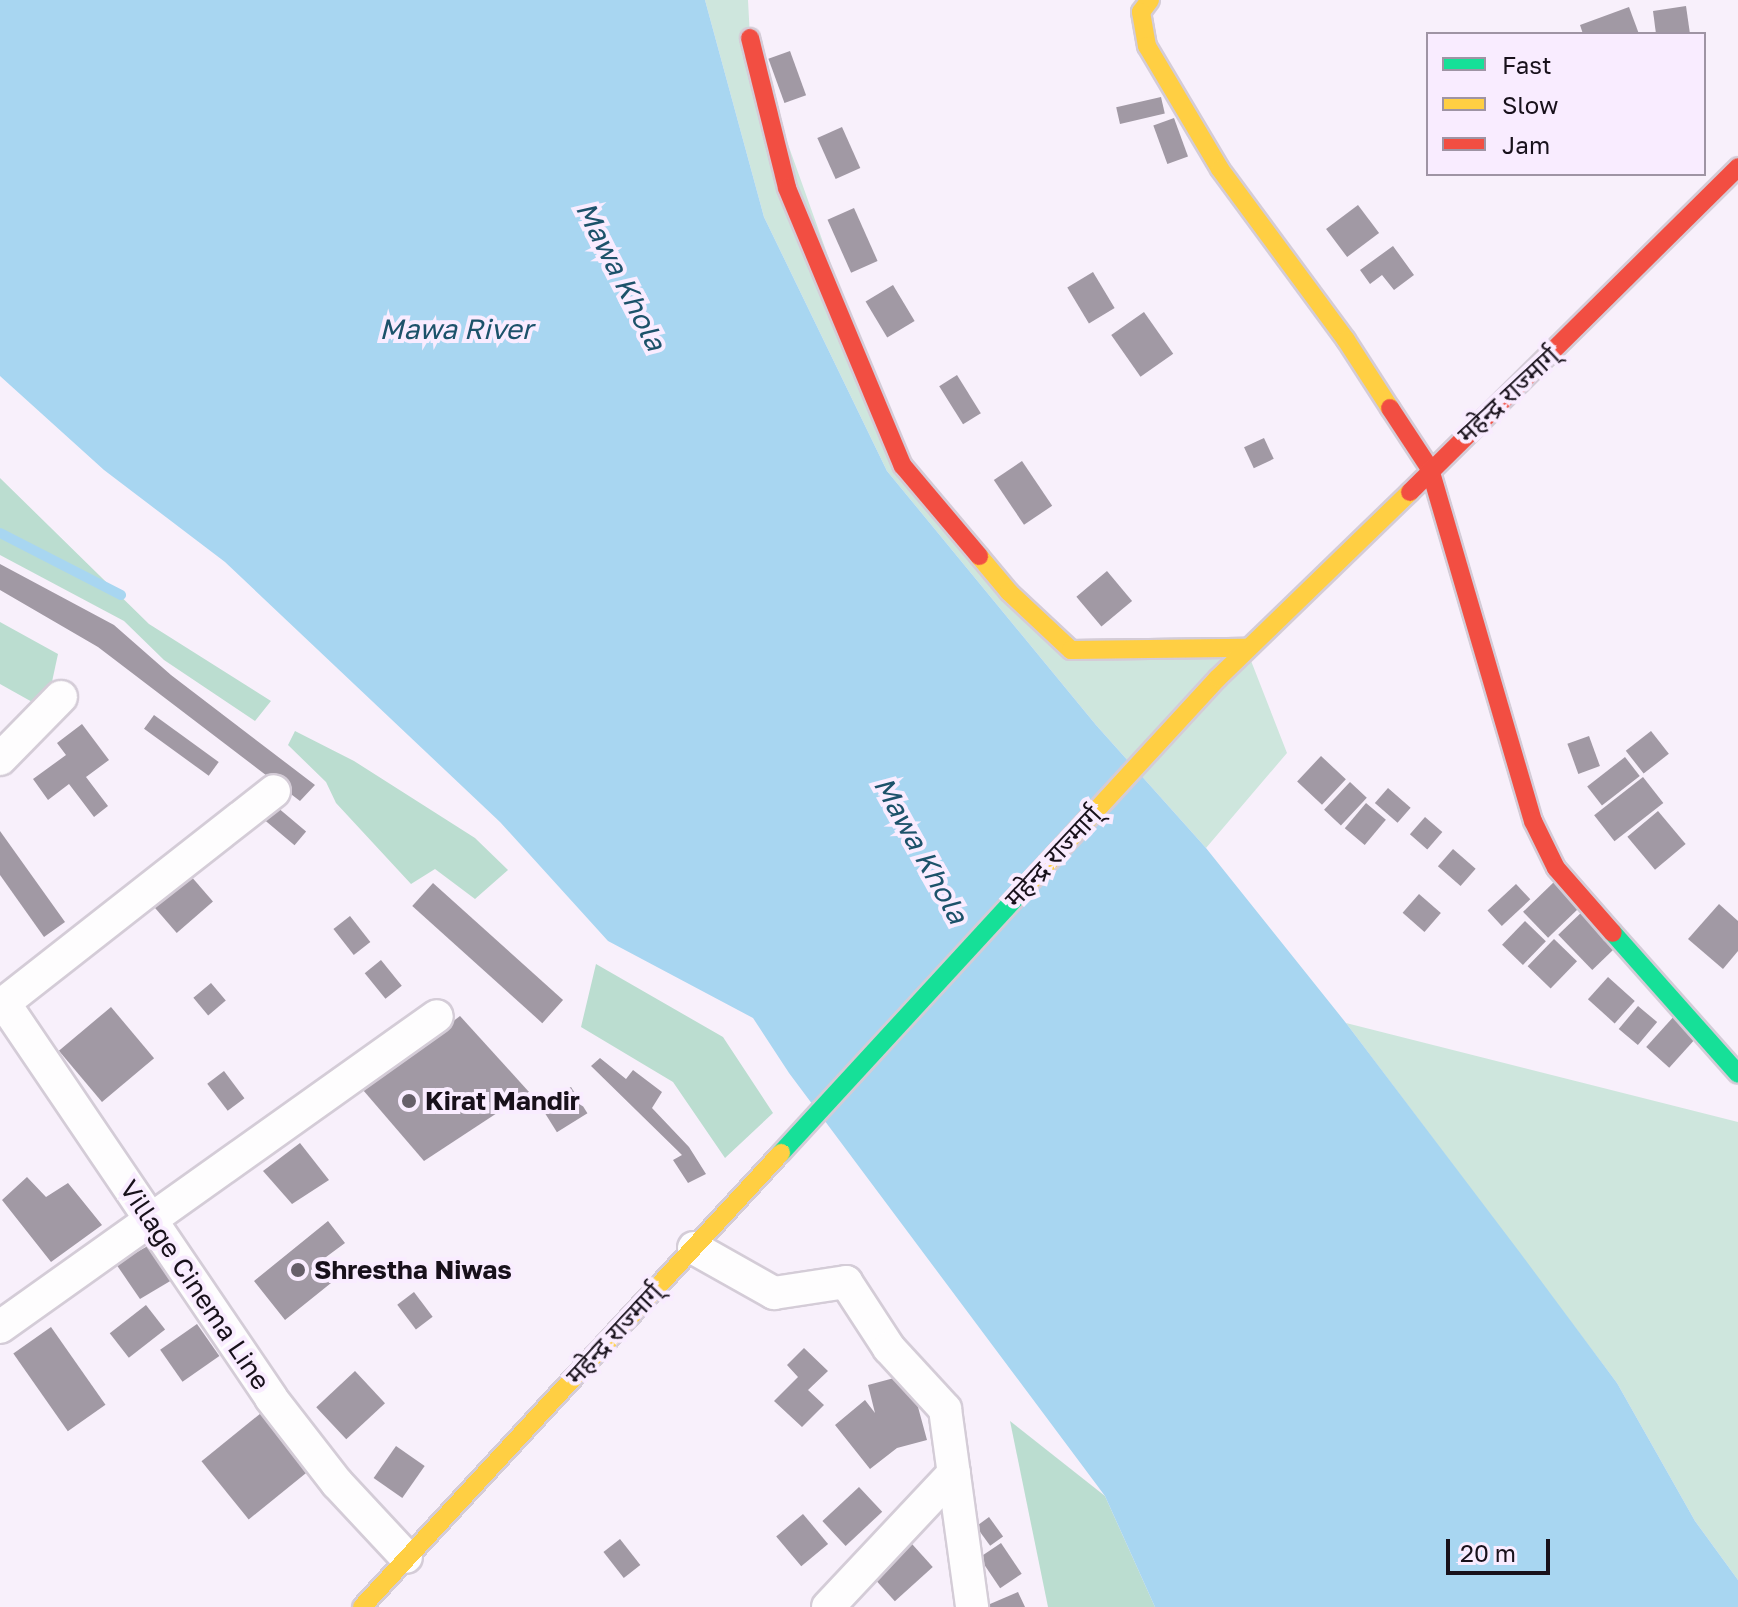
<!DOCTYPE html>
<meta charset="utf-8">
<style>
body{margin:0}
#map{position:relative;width:1738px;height:1607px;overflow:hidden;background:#f8f0fb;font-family:"Golos Text","Noto Sans Devanagari",sans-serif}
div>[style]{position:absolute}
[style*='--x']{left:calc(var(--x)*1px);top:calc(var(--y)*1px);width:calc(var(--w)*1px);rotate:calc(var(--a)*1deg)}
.green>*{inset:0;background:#cee6dd}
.forest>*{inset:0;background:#bbddd0}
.water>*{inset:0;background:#a8d6f1}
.stream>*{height:10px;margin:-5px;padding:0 5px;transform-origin:5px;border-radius:5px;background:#a8d6f1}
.building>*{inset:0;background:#a199a4;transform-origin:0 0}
.roads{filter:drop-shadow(2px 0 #d4ccd7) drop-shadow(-2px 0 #d4ccd7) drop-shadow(0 2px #d4ccd7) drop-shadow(0 -2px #d4ccd7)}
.street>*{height:32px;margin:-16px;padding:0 16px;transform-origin:16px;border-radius:16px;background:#fefdfe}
.fast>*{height:18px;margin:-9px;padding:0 9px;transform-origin:9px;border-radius:9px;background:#16e098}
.slow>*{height:18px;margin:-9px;padding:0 9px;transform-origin:9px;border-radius:9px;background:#ffcf43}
.jam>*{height:18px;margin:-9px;padding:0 9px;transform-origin:9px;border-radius:9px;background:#f24e42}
.dots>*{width:22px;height:22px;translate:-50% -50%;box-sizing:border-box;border:4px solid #f9ecff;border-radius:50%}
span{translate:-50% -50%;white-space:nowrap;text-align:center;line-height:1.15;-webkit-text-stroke:8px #f9ecff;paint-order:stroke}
.street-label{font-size:26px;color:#18111b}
.poi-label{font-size:26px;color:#18111b;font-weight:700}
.left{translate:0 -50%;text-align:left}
.water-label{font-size:28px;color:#1c526a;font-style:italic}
.legend{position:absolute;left:1426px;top:32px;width:280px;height:144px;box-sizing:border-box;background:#f9ecff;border:2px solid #9f94a4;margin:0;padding:10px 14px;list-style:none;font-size:24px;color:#18111b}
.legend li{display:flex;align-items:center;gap:16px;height:40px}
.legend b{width:40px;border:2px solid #9f94a4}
.scale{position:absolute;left:1446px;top:1539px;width:104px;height:36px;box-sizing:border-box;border:4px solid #18111b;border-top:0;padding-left:10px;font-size:24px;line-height:28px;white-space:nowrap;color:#18111b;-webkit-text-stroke:6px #f9ecff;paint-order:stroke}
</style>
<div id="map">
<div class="green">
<i style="clip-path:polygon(705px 0,748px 0,750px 38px,903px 466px,1071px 650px,1246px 648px,1287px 753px,1206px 848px,1096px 725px,887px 471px,764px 217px)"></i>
<i style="clip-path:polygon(1346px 1023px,1738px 1122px,1738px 1580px,1695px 1521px,1617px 1383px)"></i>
</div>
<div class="forest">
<i style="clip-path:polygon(0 478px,149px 624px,271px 701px,255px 721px,164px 660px,124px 621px,0 555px)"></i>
<i style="clip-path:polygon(0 622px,58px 654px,50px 691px,34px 703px,0 684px)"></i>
<i style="clip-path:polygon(295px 731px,354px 761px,475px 838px,508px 870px,475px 899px,435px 869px,411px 884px,336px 803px,326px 782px,288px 745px)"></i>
<i style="clip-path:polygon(596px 964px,723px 1037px,773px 1113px,725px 1158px,673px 1082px,581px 1027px)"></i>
<i style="clip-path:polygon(1010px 1421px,1105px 1496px,1155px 1607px,1048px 1607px)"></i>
</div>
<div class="water">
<i style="clip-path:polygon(0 0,705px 0,764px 217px,887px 471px,1096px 725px,1206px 848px,1346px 1023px,1521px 1254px,1617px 1383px,1695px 1521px,1738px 1580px,1738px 1607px,1155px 1607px,1105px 1496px,789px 1073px,753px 1018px,608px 941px,500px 822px,225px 562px,104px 470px,0 376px)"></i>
</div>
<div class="stream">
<i style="--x:0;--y:533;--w:136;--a:27.1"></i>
</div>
<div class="building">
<i style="clip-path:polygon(1686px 6px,1690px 34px,1656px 34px,1653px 11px)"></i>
<i style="clip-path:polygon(1629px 7px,1639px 34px,1583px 34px,1580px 25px)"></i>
<i style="left:790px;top:51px;width:47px;height:23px;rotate:70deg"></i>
<i style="left:1161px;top:97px;width:17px;height:46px;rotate:77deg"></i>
<i style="left:1174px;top:118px;width:41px;height:22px;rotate:70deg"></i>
<i style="left:842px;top:127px;width:45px;height:27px;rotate:66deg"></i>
<i style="left:1358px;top:205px;width:35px;height:40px;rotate:53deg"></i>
<i style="left:854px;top:208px;width:58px;height:29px;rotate:66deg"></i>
<i style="clip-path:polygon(1393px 246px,1414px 275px,1394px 290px,1382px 275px,1370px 284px,1360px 270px)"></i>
<i style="left:1093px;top:272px;width:42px;height:30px;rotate:59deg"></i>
<i style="left:893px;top:285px;width:42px;height:32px;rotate:59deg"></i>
<i style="left:1144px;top:312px;width:51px;height:40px;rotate:55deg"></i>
<i style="left:957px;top:375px;width:45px;height:21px;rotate:58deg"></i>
<i style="left:1264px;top:438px;width:23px;height:22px;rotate:65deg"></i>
<i style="left:1022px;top:461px;width:54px;height:34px;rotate:56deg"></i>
<i style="clip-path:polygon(0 564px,114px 625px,171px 675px,315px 785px,300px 801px,98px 647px,0 590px)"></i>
<i style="left:1107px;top:571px;width:39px;height:40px;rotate:50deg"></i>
<i style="left:154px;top:715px;width:80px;height:17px;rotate:36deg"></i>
<i style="clip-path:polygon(82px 724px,109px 760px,86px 777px,108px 806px,94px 817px,69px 784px,48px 800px,33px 779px,66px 755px,57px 743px)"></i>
<i style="left:1651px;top:731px;width:29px;height:32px;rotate:52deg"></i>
<i style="left:1589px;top:736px;width:32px;height:23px;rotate:70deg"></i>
<i style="left:1321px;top:756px;width:34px;height:35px;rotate:43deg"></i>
<i style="left:1625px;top:757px;width:24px;height:48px;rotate:52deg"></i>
<i style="left:1643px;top:777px;width:33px;height:62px;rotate:52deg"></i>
<i style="left:1350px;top:782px;width:23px;height:38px;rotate:43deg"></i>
<i style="left:1388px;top:788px;width:30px;height:20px;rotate:41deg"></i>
<i style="left:1366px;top:803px;width:26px;height:33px;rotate:40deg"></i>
<i style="left:277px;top:807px;width:38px;height:18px;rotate:40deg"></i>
<i style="left:1658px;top:811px;width:43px;height:40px;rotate:50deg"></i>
<i style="left:1425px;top:817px;width:23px;height:23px;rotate:41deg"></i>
<i style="clip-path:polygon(0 831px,65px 922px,44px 937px,0 875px)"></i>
<i style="left:1453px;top:849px;width:30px;height:23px;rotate:41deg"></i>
<i style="left:190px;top:875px;width:35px;height:48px;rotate:49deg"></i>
<i style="left:1554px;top:882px;width:36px;height:43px;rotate:46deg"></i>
<i style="left:433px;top:883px;width:175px;height:31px;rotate:42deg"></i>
<i style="left:1516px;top:884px;width:21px;height:39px;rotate:47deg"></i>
<i style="left:1419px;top:894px;width:29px;height:25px;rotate:41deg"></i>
<i style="clip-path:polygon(1719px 904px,1738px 921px,1738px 951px,1723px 969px,1688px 939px)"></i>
<i style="left:1587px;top:907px;width:49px;height:40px;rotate:46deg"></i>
<i style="left:350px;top:916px;width:33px;height:21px;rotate:52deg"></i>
<i style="left:1525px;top:921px;width:29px;height:33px;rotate:44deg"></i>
<i style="left:1554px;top:939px;width:32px;height:38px;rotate:44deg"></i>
<i style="left:381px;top:960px;width:33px;height:21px;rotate:51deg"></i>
<i style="left:1608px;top:977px;width:36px;height:30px;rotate:42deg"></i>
<i style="left:211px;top:983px;width:23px;height:23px;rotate:50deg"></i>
<i style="left:1685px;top:1004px;width:31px;height:58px;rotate:42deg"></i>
<i style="left:1638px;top:1006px;width:25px;height:30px;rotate:40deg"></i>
<i style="left:111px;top:1007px;width:67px;height:68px;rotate:50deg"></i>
<i style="clip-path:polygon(460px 1016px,529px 1092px,424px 1161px,363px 1090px)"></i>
<i style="clip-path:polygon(600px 1058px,626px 1079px,633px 1070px,662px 1092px,652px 1108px,689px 1147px,706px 1174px,688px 1183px,673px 1160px,682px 1155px,591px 1066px)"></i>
<i style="left:224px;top:1071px;width:34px;height:21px;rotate:53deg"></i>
<i style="left:571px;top:1087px;width:31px;height:36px;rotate:58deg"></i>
<i style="clip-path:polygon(300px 1143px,329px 1180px,292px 1204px,263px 1171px)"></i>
<i style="clip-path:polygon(27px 1177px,46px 1197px,68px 1183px,102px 1225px,51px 1262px,2px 1200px)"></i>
<i style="clip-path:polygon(328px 1221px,345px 1243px,322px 1260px,336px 1279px,285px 1320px,254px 1281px)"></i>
<i style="clip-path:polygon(153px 1243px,177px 1277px,140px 1299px,116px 1264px)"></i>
<i style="left:414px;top:1292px;width:31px;height:21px;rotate:53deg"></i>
<i style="left:146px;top:1305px;width:31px;height:46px;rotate:52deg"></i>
<i style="left:197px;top:1324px;width:39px;height:45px;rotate:55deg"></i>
<i style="left:51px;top:1327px;width:95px;height:46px;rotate:55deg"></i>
<i style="clip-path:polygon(804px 1348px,828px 1371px,808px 1390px,824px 1405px,802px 1427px,774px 1401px,798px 1377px,787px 1365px)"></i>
<i style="left:355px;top:1371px;width:44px;height:53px;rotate:47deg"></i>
<i style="clip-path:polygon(909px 1374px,927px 1440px,897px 1448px,870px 1469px,835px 1425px,865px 1400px,875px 1413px,868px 1385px)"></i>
<i style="left:266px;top:1409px;width:75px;height:83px;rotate:51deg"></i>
<i style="left:396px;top:1446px;width:35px;height:39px;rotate:35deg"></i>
<i style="left:859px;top:1487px;width:34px;height:50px;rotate:47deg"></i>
<i style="left:803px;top:1514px;width:39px;height:35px;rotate:50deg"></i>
<i style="left:989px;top:1517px;width:24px;height:16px;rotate:54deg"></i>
<i style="left:620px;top:1539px;width:33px;height:21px;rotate:52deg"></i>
<i style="left:1001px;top:1543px;width:37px;height:26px;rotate:56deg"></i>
<i style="left:912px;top:1544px;width:31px;height:51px;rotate:48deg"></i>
<i style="clip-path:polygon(1018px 1592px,1025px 1607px,983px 1607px)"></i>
</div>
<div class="roads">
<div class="street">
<i style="--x:0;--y:759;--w:87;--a:-45.5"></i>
<i style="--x:4;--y:1003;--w:343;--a:-38.1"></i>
<i style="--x:0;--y:1006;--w:5;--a:-37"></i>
<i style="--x:4;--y:1003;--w:477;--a:55.9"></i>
<i style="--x:271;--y:1398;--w:108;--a:52.2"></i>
<i style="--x:337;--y:1483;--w:101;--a:47"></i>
<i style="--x:694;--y:1248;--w:92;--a:29.4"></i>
<i style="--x:774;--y:1293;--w:73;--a:-8.7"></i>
<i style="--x:846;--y:1282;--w:79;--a:56.9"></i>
<i style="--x:889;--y:1348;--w:83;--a:47.4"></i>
<i style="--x:945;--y:1409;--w:200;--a:82.2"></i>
<i style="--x:0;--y:1327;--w:536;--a:-35.44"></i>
<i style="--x:828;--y:1607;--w:184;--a:-46.8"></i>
</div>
<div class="fast">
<i style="--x:1613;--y:933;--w:188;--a:48.4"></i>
<i style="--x:781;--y:1153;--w:355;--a:-47.4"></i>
</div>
<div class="slow">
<i style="--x:1150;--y:0;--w:15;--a:127"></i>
<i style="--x:1141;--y:12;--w:35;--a:80"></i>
<i style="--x:1147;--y:46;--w:143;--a:59.3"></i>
<i style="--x:1220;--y:169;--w:212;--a:53.6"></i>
<i style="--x:1346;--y:340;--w:81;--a:57.1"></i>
<i style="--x:979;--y:556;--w:47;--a:50.2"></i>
<i style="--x:1009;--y:592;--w:85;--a:43.1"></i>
<i style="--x:1071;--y:650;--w:175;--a:-0.7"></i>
<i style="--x:1021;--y:892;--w:291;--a:-47.4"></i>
<i style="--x:1218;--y:678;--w:267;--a:-44.1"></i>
<i style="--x:362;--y:1607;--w:618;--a:-47.3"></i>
</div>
<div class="jam">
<i style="--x:750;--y:38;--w:154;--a:76.1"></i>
<i style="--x:787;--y:188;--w:301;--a:67.4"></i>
<i style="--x:903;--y:466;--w:118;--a:49.8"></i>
<i style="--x:1390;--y:408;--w:73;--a:56.7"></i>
<i style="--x:1430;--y:469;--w:367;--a:73.7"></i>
<i style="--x:1533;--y:821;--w:52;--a:63.9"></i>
<i style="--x:1556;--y:868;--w:86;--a:48.8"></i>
<i style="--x:1410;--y:492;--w:462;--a:-44.7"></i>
</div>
</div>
<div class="dots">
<i style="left:409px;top:1101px;background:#665f69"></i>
<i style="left:298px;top:1270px;background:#665f69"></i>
</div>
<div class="street-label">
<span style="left:1508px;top:395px;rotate:-43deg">महेन्द्र राज्मार्ग्</span>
<span style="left:1053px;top:857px;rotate:-47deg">महेन्द्र राज्मार्ग्</span>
<span style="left:195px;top:1285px;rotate:56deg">Village Cinema Line</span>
<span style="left:614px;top:1334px;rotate:-47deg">महेन्द्र राज्मार्ग्</span>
</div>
<div class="poi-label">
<span class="left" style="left:425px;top:1101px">Kirat Mandir</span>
<span class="left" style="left:314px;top:1270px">Shrestha Niwas</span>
</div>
<div class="water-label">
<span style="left:621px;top:276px;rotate:63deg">Mawa Khola</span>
<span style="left:456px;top:329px">Mawa River</span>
<span style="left:921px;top:850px;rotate:61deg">Mawa Khola</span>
</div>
<ul class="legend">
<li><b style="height:10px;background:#16e098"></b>Fast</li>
<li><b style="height:10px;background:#ffcf43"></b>Slow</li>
<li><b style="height:10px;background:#f24e42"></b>Jam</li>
</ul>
<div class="scale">20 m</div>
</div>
